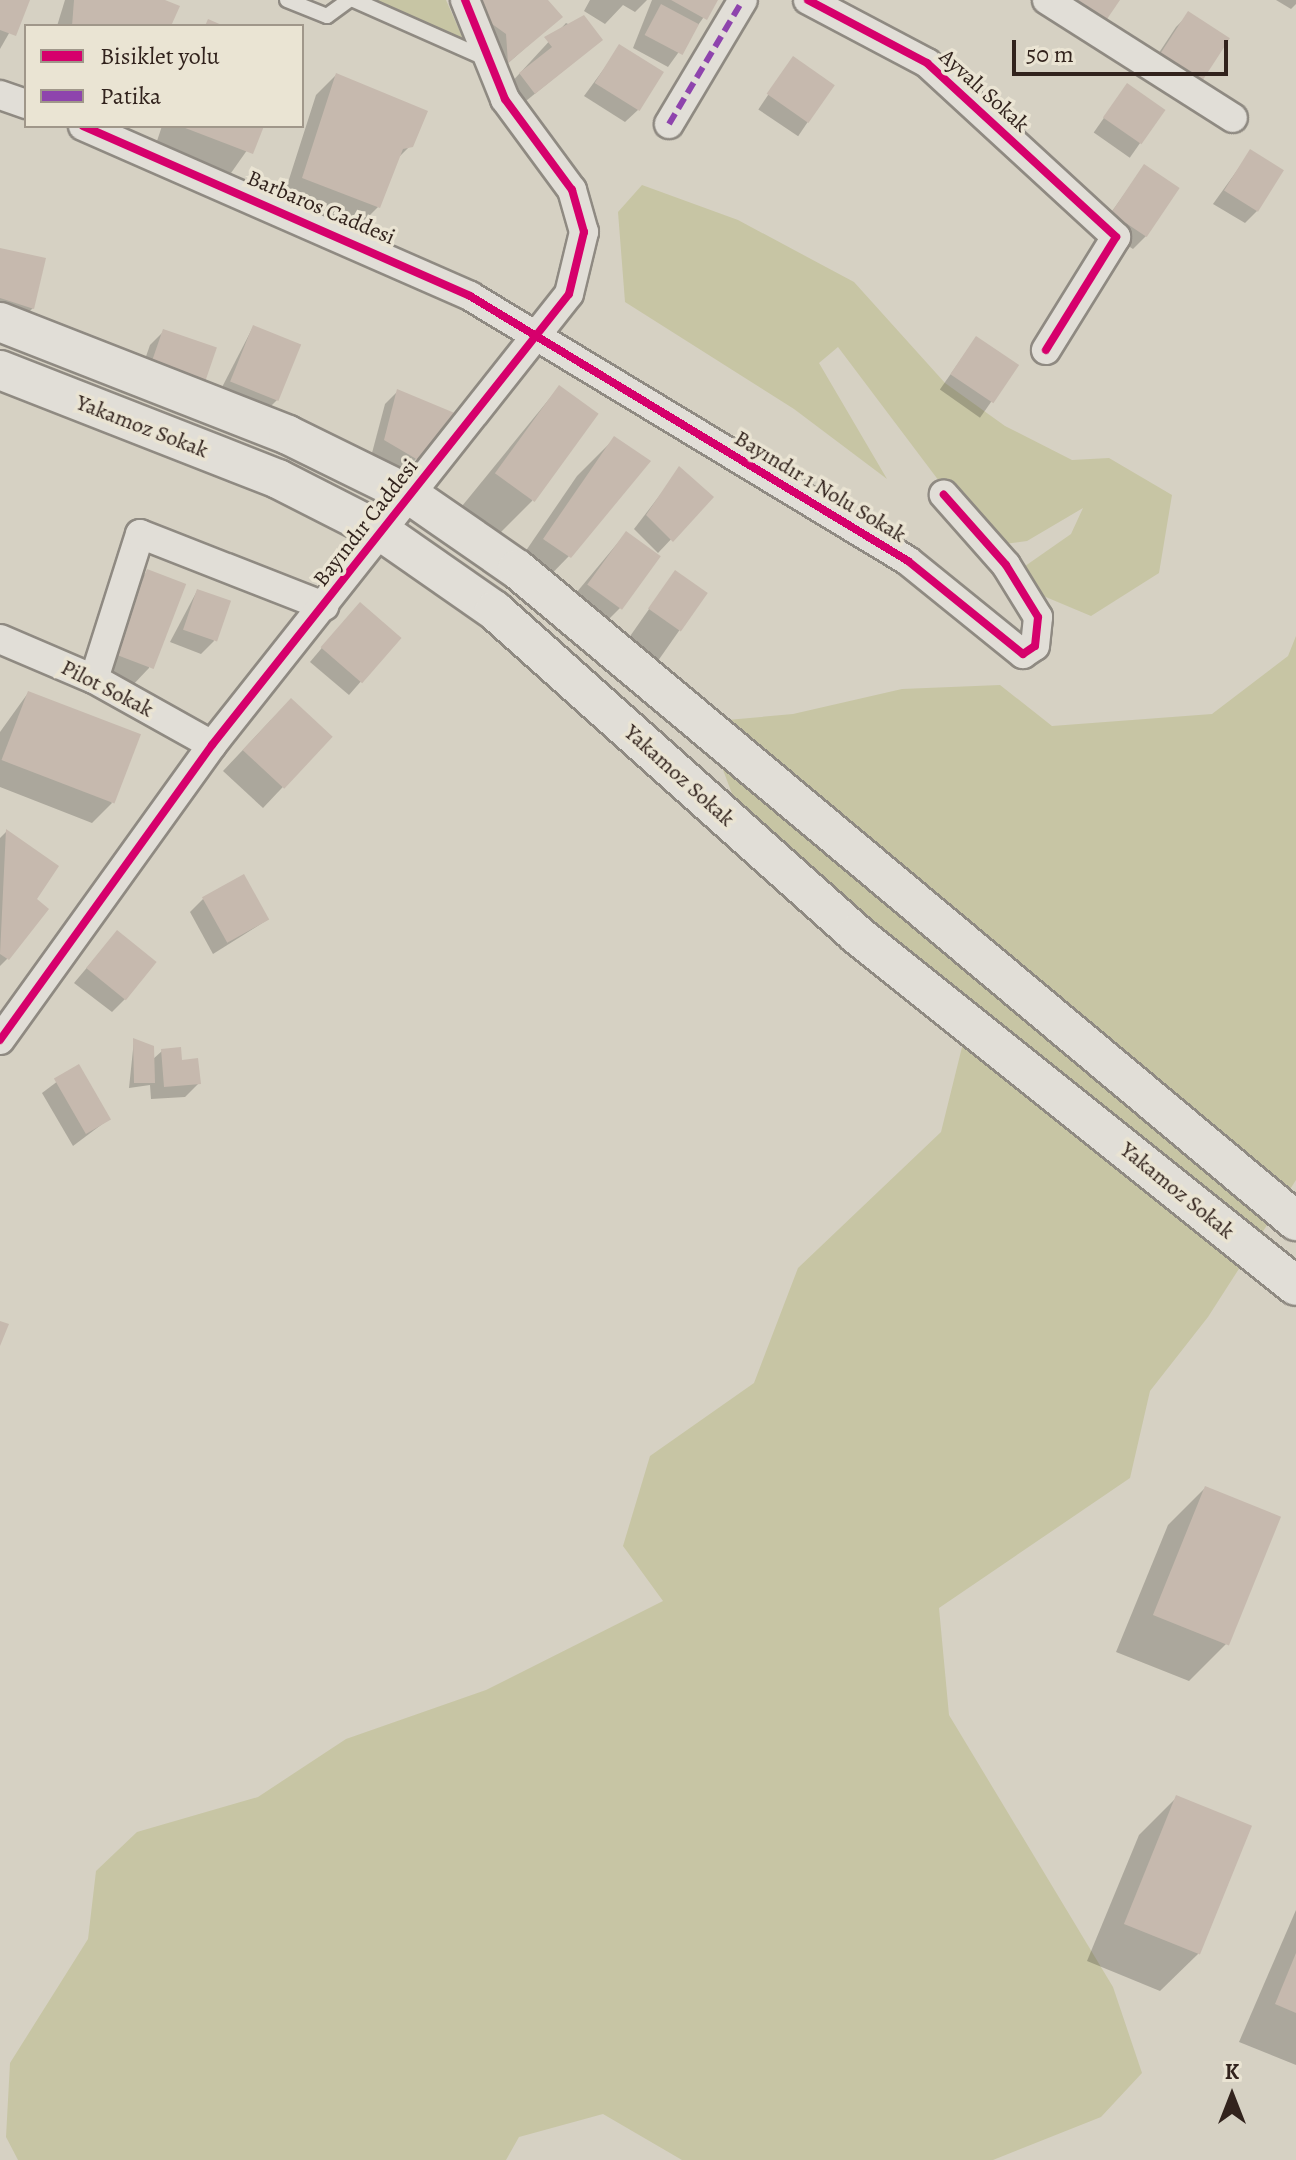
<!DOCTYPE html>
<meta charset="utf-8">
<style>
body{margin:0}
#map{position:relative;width:1296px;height:2160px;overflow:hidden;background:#d6d1c3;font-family:Alegreya,serif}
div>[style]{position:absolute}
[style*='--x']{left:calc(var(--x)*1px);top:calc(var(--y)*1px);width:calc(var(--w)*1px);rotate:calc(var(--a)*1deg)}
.green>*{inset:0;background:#c7c5a4}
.shadow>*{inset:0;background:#0003;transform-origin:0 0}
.building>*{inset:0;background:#c6b9ae;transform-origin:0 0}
.roads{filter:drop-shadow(2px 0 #8f8a82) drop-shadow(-2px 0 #8f8a82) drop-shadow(0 2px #8f8a82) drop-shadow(0 -2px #8f8a82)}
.lane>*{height:14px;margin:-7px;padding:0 7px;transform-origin:7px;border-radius:7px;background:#e1ded7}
.street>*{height:28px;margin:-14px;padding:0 14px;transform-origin:14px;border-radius:14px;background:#e1ded7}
.secondary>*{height:38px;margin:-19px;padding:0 19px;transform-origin:19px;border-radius:19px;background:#e1ded7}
.quiet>*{height:6px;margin-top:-3px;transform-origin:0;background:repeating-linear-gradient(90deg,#8e44ad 0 12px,transparent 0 18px)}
.cycleway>*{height:8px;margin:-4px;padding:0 4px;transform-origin:4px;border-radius:4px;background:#d6006c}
span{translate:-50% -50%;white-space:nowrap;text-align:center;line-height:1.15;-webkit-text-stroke:7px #eae4d3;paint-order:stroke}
.street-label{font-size:22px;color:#32231d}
.legend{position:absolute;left:24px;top:24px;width:280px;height:104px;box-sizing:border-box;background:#eae4d3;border:2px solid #a0978a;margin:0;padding:10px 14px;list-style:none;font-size:24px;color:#32231d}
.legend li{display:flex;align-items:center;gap:16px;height:40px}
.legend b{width:40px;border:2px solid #a0978a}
.north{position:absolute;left:1192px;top:2056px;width:80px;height:80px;-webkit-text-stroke:6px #eae4d3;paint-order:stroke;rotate:0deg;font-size:22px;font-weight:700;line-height:32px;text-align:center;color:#32231d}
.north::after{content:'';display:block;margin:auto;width:28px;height:36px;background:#32231d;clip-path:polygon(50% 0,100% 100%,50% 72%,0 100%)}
.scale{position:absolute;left:1012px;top:40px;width:216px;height:36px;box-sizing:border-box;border:4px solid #32231d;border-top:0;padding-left:10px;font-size:24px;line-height:28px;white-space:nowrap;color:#32231d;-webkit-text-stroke:6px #eae4d3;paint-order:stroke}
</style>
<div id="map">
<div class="green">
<i style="clip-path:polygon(373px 0,446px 0,465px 43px,427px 28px)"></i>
<i style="clip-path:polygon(642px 185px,738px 220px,854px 282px,945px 383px,1005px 426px,1072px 460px,1109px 458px,1172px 495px,1159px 573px,1091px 616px,1041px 595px,1018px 571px,1071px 534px,1083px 508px,1027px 541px,988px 546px,838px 347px,819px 363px,887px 479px,794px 409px,625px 302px,618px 212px)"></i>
<i style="clip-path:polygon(1296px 636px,1296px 1180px,1208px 1317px,1150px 1391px,1130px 1478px,939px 1608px,949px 1715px,1113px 1987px,1142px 2073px,1101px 2117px,993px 2160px,682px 2160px,603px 2114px,519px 2137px,506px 2160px,18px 2160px,6px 2137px,10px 2063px,88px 1939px,96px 1871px,137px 1832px,258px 1797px,346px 1739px,486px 1690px,663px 1601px,623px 1546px,650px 1456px,754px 1383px,798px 1268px,941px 1132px,966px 1031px,734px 799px,705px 722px,793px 714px,902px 689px,1000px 685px,1052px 726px,1212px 714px,1288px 656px)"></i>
</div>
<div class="shadow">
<i style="clip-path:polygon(0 0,28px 0,0 49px)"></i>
<i style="clip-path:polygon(65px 0,160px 0,169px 26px,57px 26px)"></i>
<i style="clip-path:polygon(456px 0,546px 0,560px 17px,489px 80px,486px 54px,462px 36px)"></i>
<i style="clip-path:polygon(590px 0,647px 0,635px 12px,623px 5px,605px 24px,584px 11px)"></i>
<i style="clip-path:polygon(652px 0,716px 0,668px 67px,633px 48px)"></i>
<i style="clip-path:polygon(1276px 0,1296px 0,1296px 4px,1291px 9px)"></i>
<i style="clip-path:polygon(1189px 14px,1227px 39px,1147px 71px,1176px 27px)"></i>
<i style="clip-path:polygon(566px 23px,601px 40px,521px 105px,507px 87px)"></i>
<i style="clip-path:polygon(620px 47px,639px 109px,625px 122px,584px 96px)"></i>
<i style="left:793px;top:58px;width:48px;height:62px;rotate:34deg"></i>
<i style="clip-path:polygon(336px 75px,411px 145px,396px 160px,379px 206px,359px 226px,283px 198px,316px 95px)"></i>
<i style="left:1127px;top:85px;width:44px;height:58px;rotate:35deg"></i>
<i style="clip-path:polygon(162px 126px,264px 126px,231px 173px,156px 144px)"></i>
<i style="clip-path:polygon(1251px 151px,1258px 210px,1245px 223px,1213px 204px)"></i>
<i style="clip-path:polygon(1144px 167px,1146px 236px,1133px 249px,1100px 228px)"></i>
<i style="clip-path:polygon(0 250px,33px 308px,19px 321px,0 315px)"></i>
<i style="clip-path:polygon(253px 327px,277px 400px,264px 413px,218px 395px)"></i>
<i style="clip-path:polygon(163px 332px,201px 389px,136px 385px,150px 345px)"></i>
<i style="left:976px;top:338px;width:49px;height:63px;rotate:35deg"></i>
<i style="clip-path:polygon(559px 387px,532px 501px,495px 538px,458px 511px)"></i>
<i style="clip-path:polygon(398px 391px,416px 459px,403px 472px,372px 453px,385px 404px)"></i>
<i style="clip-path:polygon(614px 439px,569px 556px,532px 594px,508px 577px,577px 476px)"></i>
<i style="clip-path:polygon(680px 469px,711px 497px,658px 553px,634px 529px)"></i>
<i style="clip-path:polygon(626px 533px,620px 608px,583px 645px,552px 622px)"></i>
<i style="clip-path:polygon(148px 571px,149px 668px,130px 688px,94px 673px,128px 591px)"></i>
<i style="left:675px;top:572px;width:37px;height:97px;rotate:35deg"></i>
<i style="clip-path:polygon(197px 591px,214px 641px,201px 654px,170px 642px)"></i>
<i style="clip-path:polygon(347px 618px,399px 638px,349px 695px,310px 662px)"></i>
<i style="clip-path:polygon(28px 693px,112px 803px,92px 823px,0 787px,0 732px)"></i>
<i style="clip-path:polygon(271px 720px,330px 737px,263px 808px,223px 771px)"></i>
<i style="clip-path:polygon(6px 832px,7px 959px,0 966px,0 838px)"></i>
<i style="clip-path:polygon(203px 899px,267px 920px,213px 954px,190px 912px)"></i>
<i style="clip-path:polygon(117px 932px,125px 999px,112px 1012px,74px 983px)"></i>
<i style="clip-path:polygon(134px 1040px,152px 1060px,162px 1051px,180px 1062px,199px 1083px,185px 1097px,151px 1099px,150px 1085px,129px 1088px)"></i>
<i style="clip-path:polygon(78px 1066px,109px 1119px,73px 1146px,42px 1093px)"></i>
<i style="clip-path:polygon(1205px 1488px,1226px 1644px,1189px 1681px,1116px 1652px,1168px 1525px)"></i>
<i style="clip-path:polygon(1176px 1798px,1198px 1954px,1160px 1991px,1087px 1961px,1139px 1835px)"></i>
<i style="clip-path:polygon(1296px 1910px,1296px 2065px,1239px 2042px)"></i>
</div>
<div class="building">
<i style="clip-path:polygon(0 0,30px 0,16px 36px,0 30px)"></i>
<i style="clip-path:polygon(74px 0,165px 0,180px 6px,171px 26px,72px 26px)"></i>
<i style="clip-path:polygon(476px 0,548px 0,563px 17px,508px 63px,506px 34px,481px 16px)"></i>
<i style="clip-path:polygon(671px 0,718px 0,707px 20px)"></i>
<i style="clip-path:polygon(1074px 0,1120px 0,1105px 22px)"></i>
<i style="left:661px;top:4px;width:43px;height:35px;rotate:28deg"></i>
<i style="left:1188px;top:11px;width:50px;height:54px;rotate:33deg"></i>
<i style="clip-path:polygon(584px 15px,603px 40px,535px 94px,519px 73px,552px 47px,544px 37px)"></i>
<i style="clip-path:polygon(208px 19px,224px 26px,205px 26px)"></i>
<i style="left:619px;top:44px;width:53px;height:46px;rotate:32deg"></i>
<i style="left:793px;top:56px;width:51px;height:46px;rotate:35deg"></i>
<i style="clip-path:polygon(336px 73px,428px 111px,413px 147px,403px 149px,380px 208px,302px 178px)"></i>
<i style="left:1127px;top:83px;width:47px;height:42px;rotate:35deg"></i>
<i style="clip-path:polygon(180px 126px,264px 126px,253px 154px)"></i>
<i style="left:1250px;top:149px;width:40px;height:49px;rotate:32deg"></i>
<i style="left:1144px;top:164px;width:43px;height:59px;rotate:34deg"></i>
<i style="clip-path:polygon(0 248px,46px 258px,34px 309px,0 298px)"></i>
<i style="left:253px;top:325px;width:52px;height:61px;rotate:22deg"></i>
<i style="left:163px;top:329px;width:57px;height:46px;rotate:19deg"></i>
<i style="left:976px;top:336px;width:52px;height:46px;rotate:34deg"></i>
<i style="left:559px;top:385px;width:49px;height:109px;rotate:36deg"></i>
<i style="clip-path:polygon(397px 389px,457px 414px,418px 460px,384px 440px)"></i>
<i style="clip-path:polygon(614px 436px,651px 461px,571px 558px,543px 539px)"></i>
<i style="clip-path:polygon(679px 466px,714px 497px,673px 542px,646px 515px)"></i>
<i style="left:626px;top:531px;width:43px;height:66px;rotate:36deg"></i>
<i style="left:147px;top:569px;width:42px;height:91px;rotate:21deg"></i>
<i style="left:675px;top:570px;width:40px;height:47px;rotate:35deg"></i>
<i style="left:197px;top:589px;width:36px;height:43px;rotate:19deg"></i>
<i style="left:360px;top:602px;width:55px;height:60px;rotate:41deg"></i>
<i style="left:28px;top:691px;width:121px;height:74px;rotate:21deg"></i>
<i style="left:291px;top:698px;width:57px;height:71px;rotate:43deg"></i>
<i style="clip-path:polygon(6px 829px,59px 866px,37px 899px,49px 909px,9px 960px,0 954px)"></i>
<i style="left:244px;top:874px;width:52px;height:48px;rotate:61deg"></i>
<i style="left:117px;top:930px;width:51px;height:49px;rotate:39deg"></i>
<i style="clip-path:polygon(133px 1038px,154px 1046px,155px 1083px,134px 1083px)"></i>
<i style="clip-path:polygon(181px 1047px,182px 1060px,198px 1058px,201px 1084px,164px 1087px,161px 1049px)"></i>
<i style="left:79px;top:1064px;width:64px;height:29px;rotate:60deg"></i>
<i style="clip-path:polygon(0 1321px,9px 1324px,0 1346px)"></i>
<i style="left:1205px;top:1486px;width:82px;height:139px;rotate:22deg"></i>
<i style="left:1176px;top:1795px;width:82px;height:139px;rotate:22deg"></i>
<i style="clip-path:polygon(1296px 1953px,1296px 2013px,1275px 2004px)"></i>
</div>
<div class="roads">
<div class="lane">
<i style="--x:287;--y:0;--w:43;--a:21.8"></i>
<i style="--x:327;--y:16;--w:27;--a:-36"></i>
<i style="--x:354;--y:0;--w:145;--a:23.9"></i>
</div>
<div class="street">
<i style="--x:808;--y:0;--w:135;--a:27.9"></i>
<i style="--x:927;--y:63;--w:257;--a:42.6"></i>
<i style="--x:1116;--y:237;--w:133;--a:121.8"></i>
<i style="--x:1047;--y:0;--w:220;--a:32.4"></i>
<i style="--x:0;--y:95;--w:28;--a:19"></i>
<i style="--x:669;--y:124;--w:144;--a:-59.2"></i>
<i style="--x:83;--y:126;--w:423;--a:23.7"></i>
<i style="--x:470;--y:296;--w:512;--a:31.17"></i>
<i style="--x:908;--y:561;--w:148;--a:39"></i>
<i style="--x:1023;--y:654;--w:14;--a:-34"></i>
<i style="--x:1035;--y:646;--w:29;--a:-84"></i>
<i style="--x:1038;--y:617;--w:61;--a:-121.6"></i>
<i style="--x:1006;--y:565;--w:94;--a:-131.5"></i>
<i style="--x:0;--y:639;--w:102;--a:23.1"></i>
<i style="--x:94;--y:679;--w:135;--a:29.2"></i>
<i style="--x:94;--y:679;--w:152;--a:-72.4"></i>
<i style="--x:140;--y:534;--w:198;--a:21.4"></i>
<i style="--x:0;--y:1040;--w:363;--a:-54.3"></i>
<i style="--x:212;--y:745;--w:575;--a:-51.64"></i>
<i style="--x:569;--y:294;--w:64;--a:-76.4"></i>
<i style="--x:584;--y:232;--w:44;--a:-105.9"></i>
<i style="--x:572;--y:190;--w:113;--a:-126.4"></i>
<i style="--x:505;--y:99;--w:107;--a:-112"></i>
</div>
<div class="secondary">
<i style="--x:0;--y:322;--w:309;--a:21.4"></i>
<i style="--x:288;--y:435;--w:136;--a:26.2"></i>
<i style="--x:410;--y:495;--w:130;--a:34.7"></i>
<i style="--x:517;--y:569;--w:1016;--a:39.93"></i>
<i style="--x:0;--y:370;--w:299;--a:21.4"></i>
<i style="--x:278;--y:479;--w:117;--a:27"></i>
<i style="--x:382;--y:532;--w:136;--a:34.9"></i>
<i style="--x:494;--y:610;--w:486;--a:41.8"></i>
<i style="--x:856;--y:934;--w:563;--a:38.66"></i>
</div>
</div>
<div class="quiet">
<i style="--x:669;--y:124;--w:144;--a:-59.2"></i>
</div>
<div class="cycleway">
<i style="--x:808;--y:0;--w:135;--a:27.9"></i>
<i style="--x:927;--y:63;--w:257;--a:42.6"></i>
<i style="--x:1116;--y:237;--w:133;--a:121.8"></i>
<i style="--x:83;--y:126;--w:423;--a:23.7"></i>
<i style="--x:470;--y:296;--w:512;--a:31.17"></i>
<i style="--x:908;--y:561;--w:148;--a:39"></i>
<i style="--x:1023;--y:654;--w:14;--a:-34"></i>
<i style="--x:1035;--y:646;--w:29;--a:-84"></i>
<i style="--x:1038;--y:617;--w:61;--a:-121.6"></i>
<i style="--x:1006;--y:565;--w:94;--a:-131.5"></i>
<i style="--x:0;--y:1040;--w:363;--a:-54.3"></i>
<i style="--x:212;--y:745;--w:575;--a:-51.64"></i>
<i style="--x:569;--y:294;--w:64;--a:-76.4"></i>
<i style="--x:584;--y:232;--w:44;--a:-105.9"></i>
<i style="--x:572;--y:190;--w:113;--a:-126.4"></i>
<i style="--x:505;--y:99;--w:107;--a:-112"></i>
</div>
<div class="street-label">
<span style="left:984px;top:91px;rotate:42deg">Ayvalı Sokak</span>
<span style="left:321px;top:208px;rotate:23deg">Barbaros Caddesi</span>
<span style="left:142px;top:427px;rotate:21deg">Yakamoz Sokak</span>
<span style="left:820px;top:487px;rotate:31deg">Bayındır 1 Nolu Sokak</span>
<span style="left:366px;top:523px;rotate:-52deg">Bayındır Caddesi</span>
<span style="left:107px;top:689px;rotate:27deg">Pilot Sokak</span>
<span style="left:679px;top:776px;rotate:42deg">Yakamoz Sokak</span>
<span style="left:1177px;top:1191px;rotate:39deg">Yakamoz Sokak</span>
</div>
<ul class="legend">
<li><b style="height:10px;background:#d6006c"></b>Bisiklet yolu</li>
<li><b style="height:10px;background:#8e44ad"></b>Patika</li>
</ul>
<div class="north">K</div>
<div class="scale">50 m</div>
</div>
